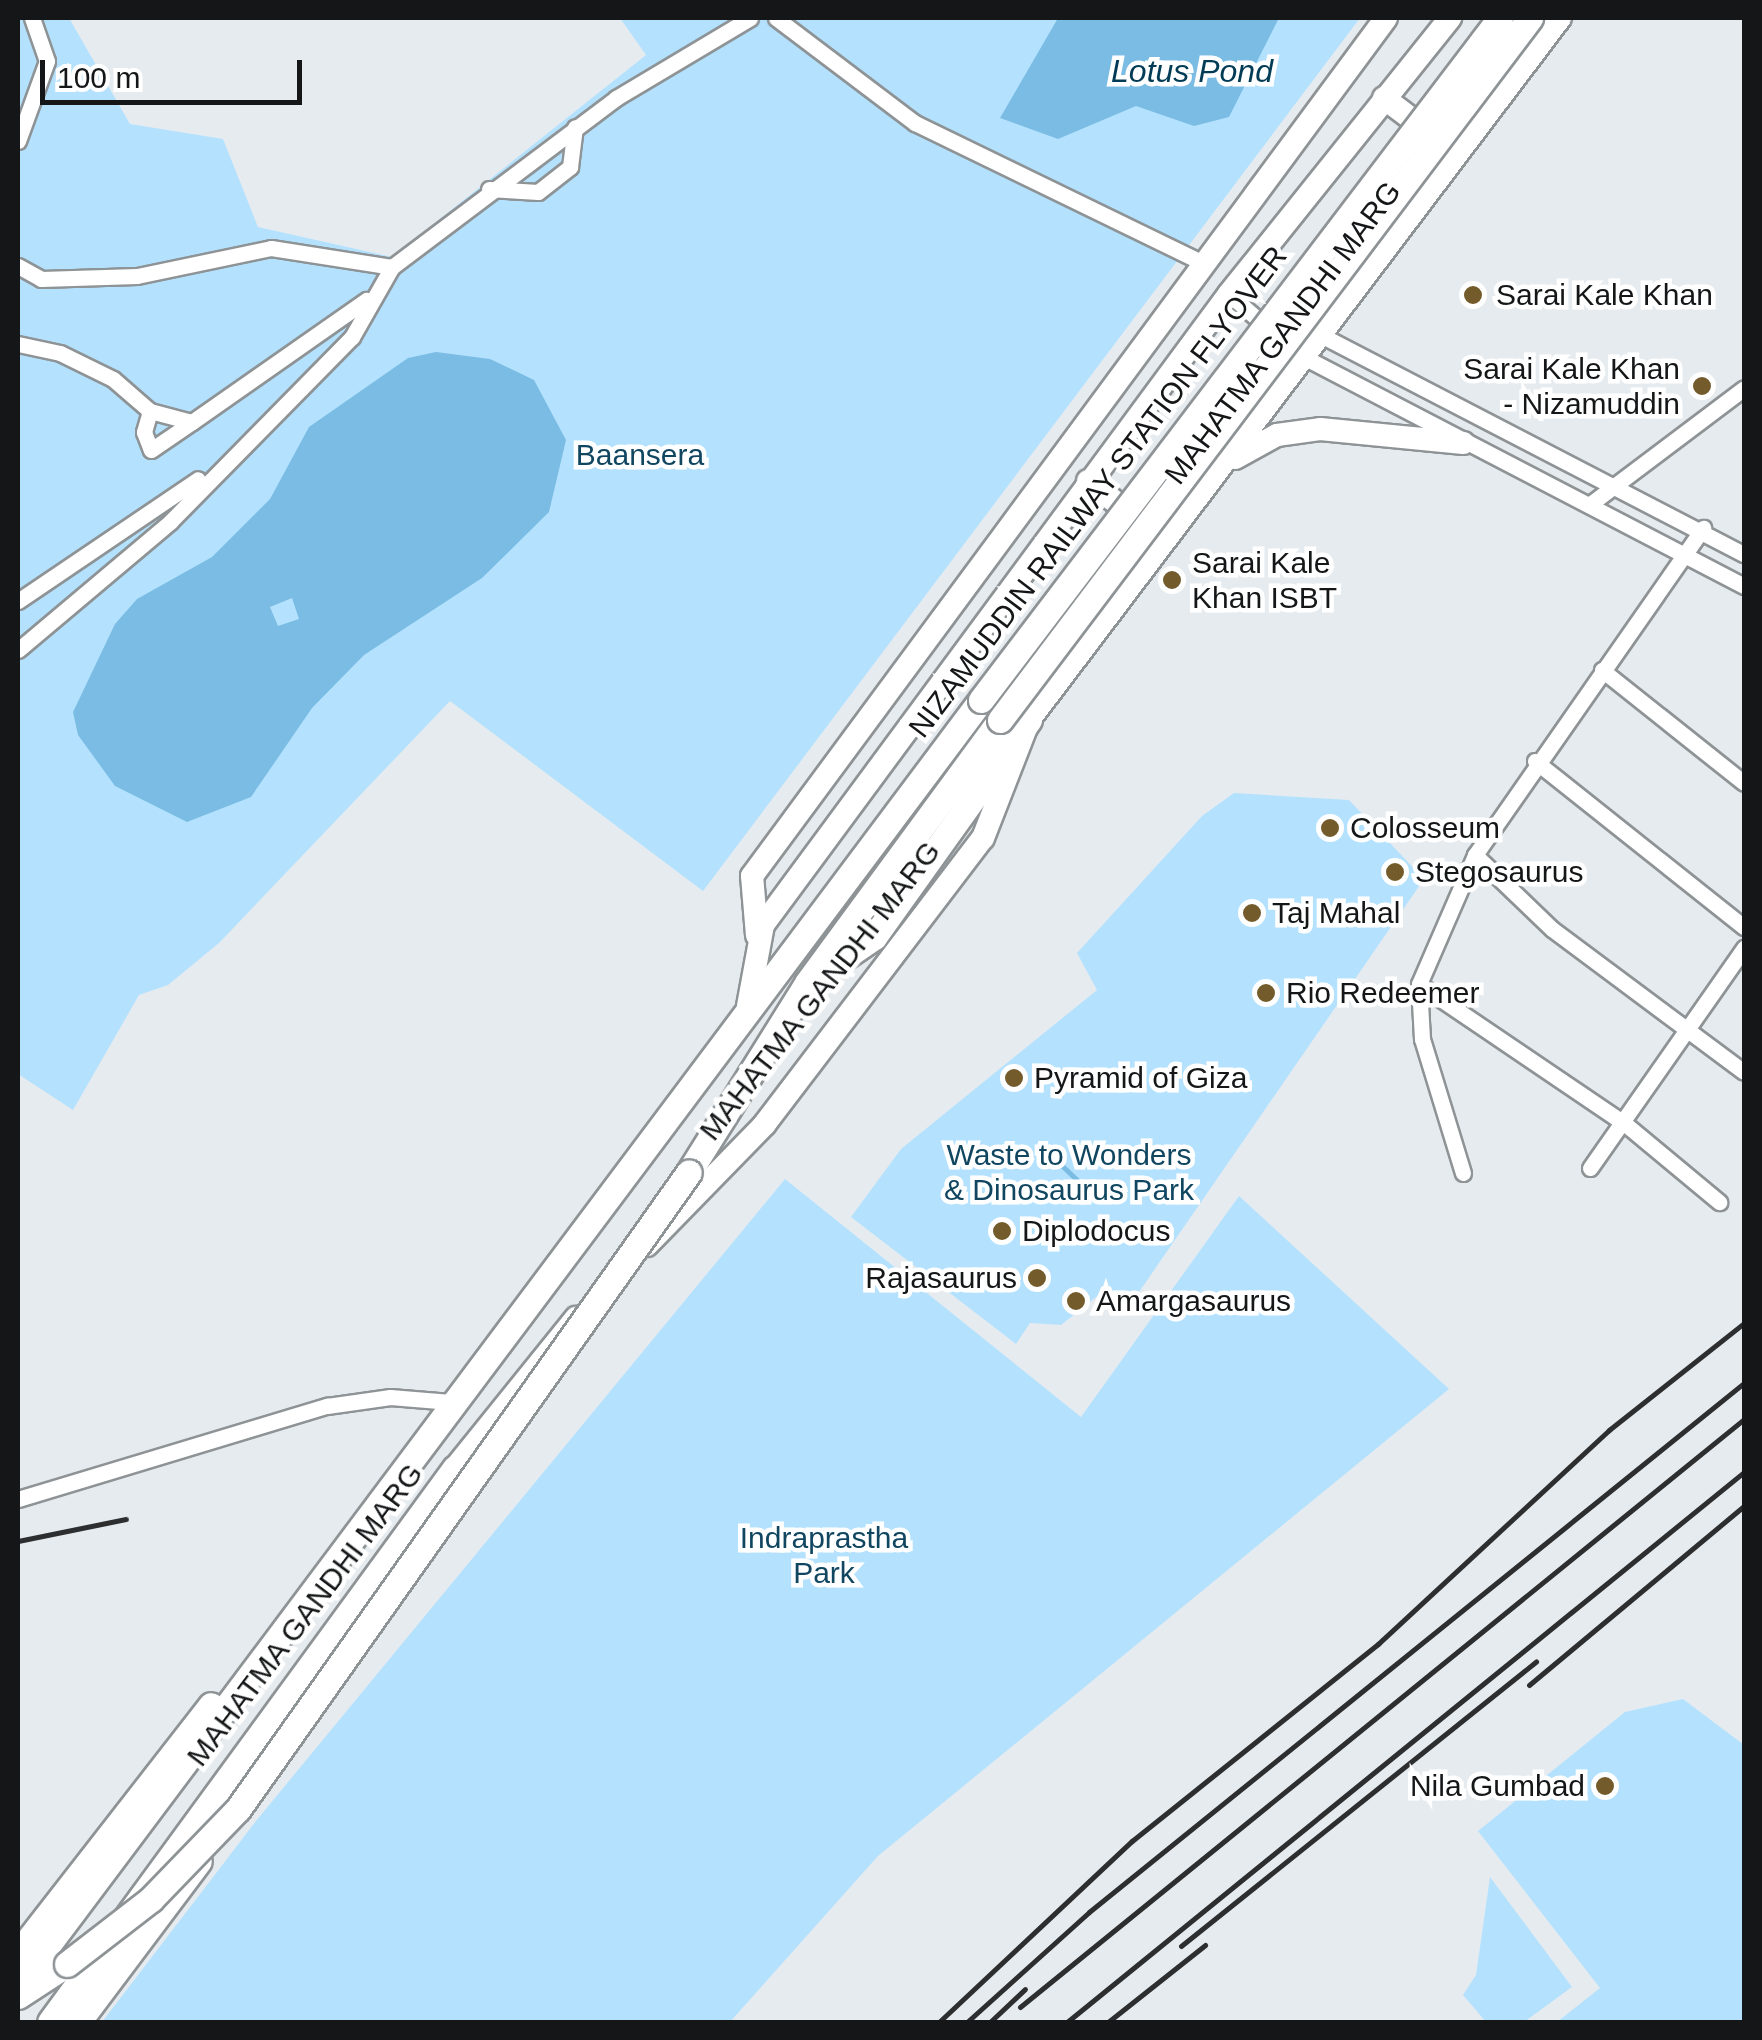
<!DOCTYPE html>
<style>
body{margin:0}
#map{position:relative;width:1762px;height:2040px;overflow:hidden;background:#e6ebef;font-family:Arial,sans-serif}
div>[style]{position:absolute}
[style*='--x']{left:calc(var(--x)*1px);top:calc(var(--y)*1px);width:calc(var(--w)*1px);rotate:calc(var(--a)*1deg)}
.green>*{inset:0;background:#b4e2fe}
.water>*{inset:0;background:#7abce3}
.stream>*{height:5px;margin:-2.5px;padding:0 2.5px;transform-origin:2.5px;border-radius:2.5px;background:#7abce3}
.roads{filter:drop-shadow(2px 0 #8e9396) drop-shadow(-2px 0 #8e9396) drop-shadow(0 2px #8e9396) drop-shadow(0 -2px #8e9396)}
.minor>*{height:15px;margin:-7.5px;padding:0 7.5px;transform-origin:7.5px;border-radius:7.5px;background:#fff}
.primary>*{height:22px;margin:-11px;padding:0 11px;transform-origin:11px;border-radius:11px;background:#fff}
.trunk>*{height:25px;margin:-12.5px;padding:0 12.5px;transform-origin:12.5px;border-radius:12.5px;background:#fff}
.rail>*{height:5px;margin:-2.5px;padding:0 2.5px;transform-origin:2.5px;border-radius:2.5px;background:#2c2e2f}
.bridges{filter:drop-shadow(2px 0 #8e9396) drop-shadow(-2px 0 #8e9396) drop-shadow(0 2px #8e9396) drop-shadow(0 -2px #8e9396)}
.trunk-bridge>*{height:25px;margin:-12.5px;padding:0 12.5px;transform-origin:12.5px;border-radius:12.5px;background:#fff}
.dots>*{width:28px;height:28px;translate:-50% -50%;box-sizing:border-box;border:5px solid #fff;border-radius:50%}
span{translate:-50% -50%;white-space:nowrap;text-align:center;line-height:1.15;-webkit-text-stroke:9px #fff;paint-order:stroke}
.poi-label{font-size:30px;color:#141617}
.left{translate:0 -50%;text-align:left}
.right{translate:-100% -50%;text-align:right}
.street-label{font-size:30px;color:#141617}
.park-label{font-size:30px;color:#114661}
.water-label{font-size:32px;color:#013b55;font-style:italic}
.frame{position:absolute;inset:0;border:20px solid #141617;pointer-events:none}
.scale{position:absolute;left:40px;top:60px;width:262px;height:45px;box-sizing:border-box;border:5px solid #141617;border-top:0;padding-left:12px;font-size:30px;line-height:35px;white-space:nowrap;color:#141617;-webkit-text-stroke:8px #fff;paint-order:stroke}
</style>
<div id="map">
<div class="green">
<i style="clip-path:polygon(18px 18px,69px 18px,130px 124px,223px 139px,258px 227px,392px 257px,646px 55px,620px 18px,1360px 18px,703px 891px,450px 701px,219px 943px,168px 985px,139px 995px,73px 1110px,18px 1074px)"></i>
<i style="clip-path:polygon(1234px 793px,1349px 800px,1424px 879px,1130px 1305px,1100px 1294px,1061px 1325px,1030px 1323px,1016px 1344px,851px 1217px,901px 1149px,1097px 990px,1077px 953px,1202px 816px)"></i>
<i style="clip-path:polygon(785px 1179px,1081px 1417px,1239px 1196px,1449px 1389px,878px 1856px,730px 2022px,102px 2022px,256px 1821px)"></i>
<i style="clip-path:polygon(1683px 1699px,1744px 1745px,1744px 2022px,1557px 2022px,1600px 1988px,1478px 1831px,1625px 1712px)"></i>
<i style="clip-path:polygon(1490px 1877px,1572px 1987px,1524px 2022px,1486px 2022px,1463px 1995px,1476px 1975px)"></i>
</div>
<div class="water">
<i style="clip-path:polygon(1058px 18px,1279px 18px,1229px 117px,1194px 126px,1136px 106px,1058px 139px,1000px 118px)"></i>
<i style="clip-path:polygon(evenodd,436px 352px,490px 359px,534px 380px,566px 440px,549px 512px,482px 578px,364px 655px,312px 708px,251px 797px,187px 822px,115px 786px,78px 735px,73px 712px,115px 624px,137px 599px,212px 557px,270px 499px,309px 427px,408px 358px,436px 352px,292px 598px,299px 619px,278px 626px,270px 607px,292px 598px)"></i>
</div>
<div class="stream">
<i style="--x:1055;--y:1159;--w:59;--a:43.6"></i>
</div>
<div class="roads">
<div class="minor">
<i style="--x:776;--y:18;--w:174;--a:37.1"></i>
<i style="--x:915;--y:123;--w:322;--a:25.9"></i>
<i style="--x:18;--y:141;--w:85;--a:-70.1"></i>
<i style="--x:47;--y:61;--w:46;--a:-109.2"></i>
<i style="--x:489;--y:189;--w:49;--a:3.5"></i>
<i style="--x:538;--y:192;--w:41;--a:-38"></i>
<i style="--x:570;--y:167;--w:40;--a:-82.9"></i>
<i style="--x:18;--y:266;--w:26;--a:29"></i>
<i style="--x:41;--y:279;--w:96;--a:-1.8"></i>
<i style="--x:137;--y:276;--w:137;--a:-11.8"></i>
<i style="--x:271;--y:248;--w:122;--a:8.9"></i>
<i style="--x:1229;--y:294;--w:56;--a:41.4"></i>
<i style="--x:1313;--y:331;--w:485;--a:27.4"></i>
<i style="--x:18;--y:344;--w:43;--a:12.1"></i>
<i style="--x:60;--y:353;--w:59;--a:26.1"></i>
<i style="--x:113;--y:379;--w:49;--a:40.9"></i>
<i style="--x:150;--y:411;--w:43;--a:14.7"></i>
<i style="--x:192;--y:422;--w:213;--a:-35"></i>
<i style="--x:1296;--y:353;--w:505;--a:27.48"></i>
<i style="--x:150;--y:411;--w:22;--a:106"></i>
<i style="--x:144;--y:432;--w:19;--a:69"></i>
<i style="--x:151;--y:450;--w:50;--a:-34.3"></i>
<i style="--x:1589;--y:505;--w:194;--a:-37"></i>
<i style="--x:18;--y:601;--w:217;--a:-34.1"></i>
<i style="--x:18;--y:650;--w:200;--a:-40.1"></i>
<i style="--x:171;--y:521;--w:258;--a:-45.5"></i>
<i style="--x:352;--y:337;--w:81;--a:-60.3"></i>
<i style="--x:392;--y:267;--w:281;--a:-37"></i>
<i style="--x:616;--y:98;--w:156;--a:-30.8"></i>
<i style="--x:1602;--y:670;--w:181;--a:38.5"></i>
<i style="--x:1535;--y:761;--w:267;--a:38.5"></i>
<i style="--x:1475;--y:855;--w:107;--a:43.9"></i>
<i style="--x:1552;--y:929;--w:239;--a:36.7"></i>
<i style="--x:1420;--y:985;--w:246;--a:34.1"></i>
<i style="--x:1624;--y:1123;--w:124;--a:39.7"></i>
<i style="--x:1590;--y:1168;--w:269;--a:-55"></i>
<i style="--x:1463;--y:1173;--w:140;--a:-107"></i>
<i style="--x:1422;--y:1039;--w:55;--a:-93.1"></i>
<i style="--x:1419;--y:984;--w:141;--a:-66.5"></i>
<i style="--x:1475;--y:855;--w:399;--a:-55.1"></i>
<i style="--x:18;--y:1499;--w:323;--a:-16.8"></i>
<i style="--x:327;--y:1406;--w:64;--a:-8.1"></i>
<i style="--x:390;--y:1397;--w:61;--a:4.7"></i>
</div>
<div class="primary">
<i style="--x:1384;--y:98;--w:61;--a:37.1"></i>
<i style="--x:1235;--y:458;--w:48;--a:-28.7"></i>
<i style="--x:1277;--y:435;--w:43;--a:-7.9"></i>
<i style="--x:1320;--y:429;--w:144;--a:5.6"></i>
<i style="--x:1088;--y:481;--w:92;--a:37.5"></i>
<i style="--x:757;--y:935;--w:59;--a:-94.8"></i>
<i style="--x:752;--y:876;--w:1067;--a:-53.54"></i>
<i style="--x:748;--y:1006;--w:82;--a:-79.5"></i>
<i style="--x:763;--y:925;--w:784;--a:-53.55"></i>
<i style="--x:1229;--y:294;--w:354;--a:-51.3"></i>
<i style="--x:647;--y:1245;--w:168;--a:-45.7"></i>
<i style="--x:764;--y:1125;--w:361;--a:-52.7"></i>
<i style="--x:983;--y:838;--w:127;--a:-68.7"></i>
<i style="--x:1029;--y:720;--w:880;--a:-52.9"></i>
<i style="--x:455;--y:1468;--w:193;--a:-51.1"></i>
</div>
<div class="trunk">
<i style="--x:823;--y:972;--w:62;--a:-34.5"></i>
<i style="--x:874;--y:937;--w:267;--a:-54.5"></i>
<i style="--x:689;--y:1172;--w:223;--a:-58"></i>
<i style="--x:807;--y:983;--w:326;--a:-53.7"></i>
<i style="--x:18;--y:1953;--w:314;--a:-52.1"></i>
<i style="--x:18;--y:1985;--w:1606;--a:-53.15"></i>
<i style="--x:18;--y:1996;--w:59;--a:-33.1"></i>
<i style="--x:50;--y:2022;--w:686;--a:-53.83"></i>
<i style="--x:78;--y:2022;--w:201;--a:-53.1"></i>
</div>
</div>
<div class="rail">
<i style="--x:18;--y:1541;--w:110;--a:-11.5"></i>
<i style="--x:1529;--y:1685;--w:280;--a:-39.8"></i>
<i style="--x:1181;--y:1946;--w:455;--a:-38.7"></i>
<i style="--x:1020;--y:2007;--w:933;--a:-39.08"></i>
<i style="--x:939;--y:2022;--w:265;--a:-43.2"></i>
<i style="--x:1132;--y:1841;--w:315;--a:-38.7"></i>
<i style="--x:1378;--y:1644;--w:315;--a:-42.8"></i>
<i style="--x:1609;--y:1430;--w:172;--a:-38.4"></i>
<i style="--x:967;--y:2022;--w:164;--a:-42"></i>
<i style="--x:1089;--y:1912;--w:842;--a:-38.93"></i>
<i style="--x:990;--y:2022;--w:48;--a:-43.3"></i>
<i style="--x:1067;--y:2022;--w:872;--a:-39.09"></i>
<i style="--x:1108;--y:2022;--w:124;--a:-38.4"></i>
</div>
<div class="bridges">
<div class="trunk-bridge">
<i style="--x:981;--y:700;--w:857;--a:-52.73"></i>
<i style="--x:1000;--y:720;--w:880;--a:-52.95"></i>
<i style="--x:67;--y:1964;--w:106;--a:-37.7"></i>
<i style="--x:151;--y:1899;--w:125;--a:-46"></i>
<i style="--x:238;--y:1809;--w:780;--a:-54.7"></i>
</div>
</div>
<div class="dots">
<i style="left:1473px;top:295px;background:#735b2b"></i>
<i style="left:1702px;top:386px;background:#735b2b"></i>
<i style="left:1172px;top:580px;background:#735b2b"></i>
<i style="left:1330px;top:828px;background:#735b2b"></i>
<i style="left:1395px;top:872px;background:#735b2b"></i>
<i style="left:1252px;top:913px;background:#735b2b"></i>
<i style="left:1266px;top:993px;background:#735b2b"></i>
<i style="left:1014px;top:1078px;background:#735b2b"></i>
<i style="left:1002px;top:1231px;background:#735b2b"></i>
<i style="left:1037px;top:1278px;background:#735b2b"></i>
<i style="left:1076px;top:1301px;background:#735b2b"></i>
<i style="left:1605px;top:1786px;background:#735b2b"></i>
</div>
<div class="poi-label">
<span class="left" style="left:1496px;top:295px">Sarai Kale Khan</span>
<span class="right" style="left:1680px;top:386px">Sarai Kale Khan<br>- Nizamuddin</span>
<span class="left" style="left:1192px;top:580px">Sarai Kale<br>Khan ISBT</span>
<span class="left" style="left:1350px;top:828px">Colosseum</span>
<span class="left" style="left:1415px;top:872px">Stegosaurus</span>
<span class="left" style="left:1272px;top:913px">Taj Mahal</span>
<span class="left" style="left:1286px;top:993px">Rio Redeemer</span>
<span class="left" style="left:1034px;top:1078px">Pyramid of Giza</span>
<span class="left" style="left:1022px;top:1231px">Diplodocus</span>
<span class="right" style="left:1017px;top:1278px">Rajasaurus</span>
<span class="left" style="left:1096px;top:1301px">Amargasaurus</span>
<span class="right" style="left:1585px;top:1786px">Nila Gumbad</span>
</div>
<div class="street-label">
<span style="left:1283px;top:333px;rotate:-53deg">MAHATMA GANDHI MARG</span>
<span style="left:1098px;top:492px;rotate:-53deg">NIZAMUDDIN RAILWAY STATION FLYOVER</span>
<span style="left:820px;top:991px;rotate:-52deg">MAHATMA GANDHI MARG</span>
<span style="left:305px;top:1615px;rotate:-53deg">MAHATMA GANDHI MARG</span>
</div>
<div class="park-label">
<span style="left:640px;top:455px">Baansera</span>
<span style="left:1069px;top:1172px">Waste to Wonders<br>&amp; Dinosaurus Park</span>
<span style="left:824px;top:1555px">Indraprastha<br>Park</span>
</div>
<div class="water-label">
<span style="left:1192px;top:71px">Lotus Pond</span>
</div>
<div class="frame"></div>
<div class="scale">100 m</div>
</div>
